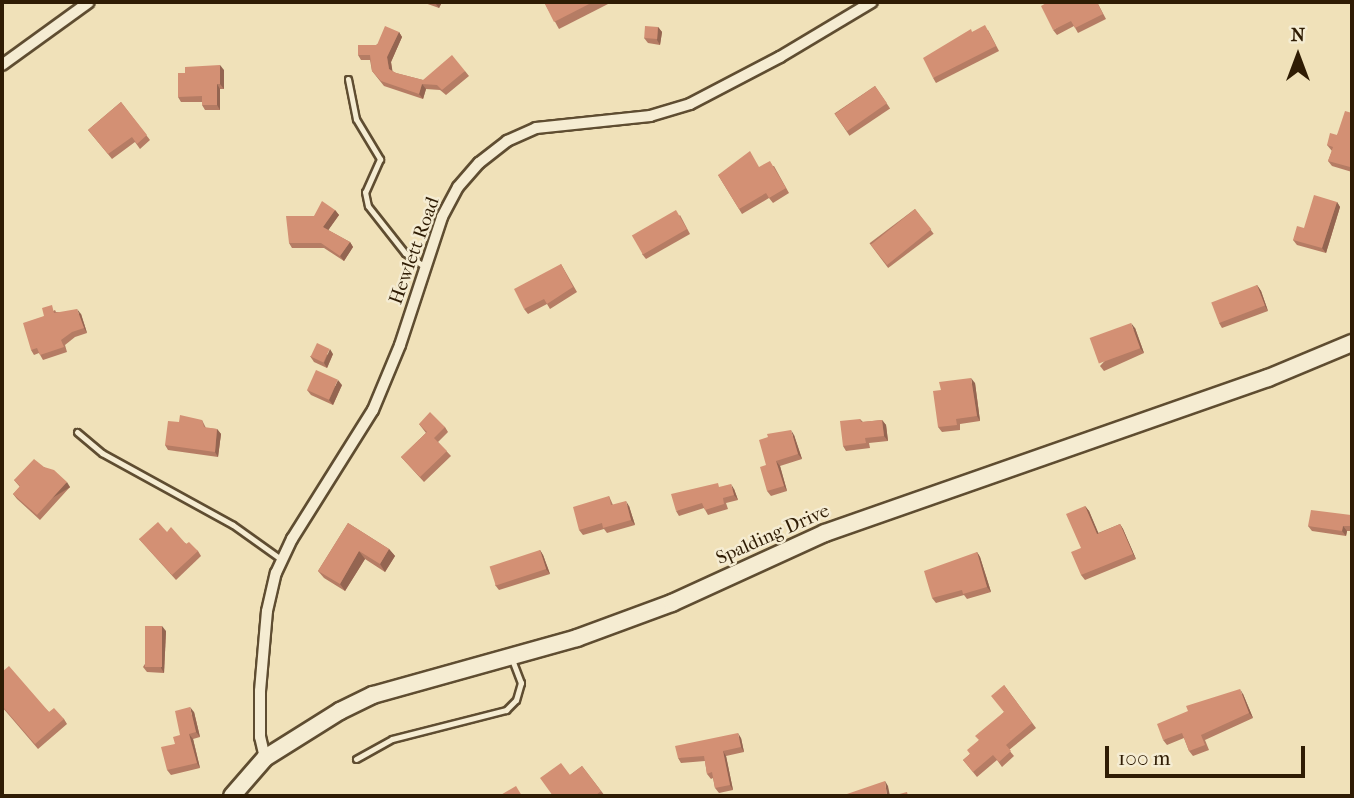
<!DOCTYPE html>
<style>
body{margin:0}
#map{position:relative;width:1354px;height:798px;overflow:hidden;background:#f0e1b9;font-family:"IM FELL French Canon",serif}
div>[style]{position:absolute}
[style*='--x']{left:calc(var(--x)*1px);top:calc(var(--y)*1px);width:calc(var(--w)*1px);rotate:calc(var(--a)*1deg)}
.roads{filter:drop-shadow(2px 0 #5f4d31) drop-shadow(-2px 0 #5f4d31) drop-shadow(0 2px #5f4d31) drop-shadow(0 -2px #5f4d31)}
.lane>*{height:5px;margin:-2.5px;padding:0 2.5px;transform-origin:2.5px;border-radius:2.5px;background:#f5ecd2}
.street>*{height:10px;margin:-5px;padding:0 5px;transform-origin:5px;border-radius:5px;background:#f5ecd2}
.secondary>*{height:16px;margin:-8px;padding:0 8px;transform-origin:8px;border-radius:8px;background:#f5ecd2}
.wall>*{inset:0;background:#b57c64;transform-origin:0 0}
.shaded-wall>*{inset:0;background:#946551;transform-origin:0 0}
.building>*{inset:0;background:#d39074;transform-origin:0 0}
span{translate:-50% -50%;white-space:nowrap;text-align:center;line-height:1.15;-webkit-text-stroke:5px #f5ecd2;paint-order:stroke}
.street-label{font-size:19px;color:#2f1c04}
.frame{position:absolute;inset:0;border:4px solid #2f1c04;pointer-events:none}
.north{position:absolute;left:1263px;top:21px;width:70px;height:70px;-webkit-text-stroke:5px #f5ecd2;paint-order:stroke;rotate:0deg;font-size:19px;font-weight:700;line-height:28px;text-align:center;color:#2f1c04}
.north::after{content:'';display:block;margin:auto;width:24px;height:32px;background:#2f1c04;clip-path:polygon(50% 0,100% 100%,50% 72%,0 100%)}
.scale{position:absolute;left:1105px;top:746px;width:200px;height:32px;box-sizing:border-box;border:4px solid #2f1c04;border-top:0;padding-left:9px;font-size:21px;line-height:24px;white-space:nowrap;color:#2f1c04;-webkit-text-stroke:5px #f5ecd2;paint-order:stroke}
</style>
<div id="map">
<div class="roads">
<div class="lane">
<i style="--x:348;--y:79;--w:41;--a:78.7"></i>
<i style="--x:356;--y:119;--w:47;--a:59"></i>
<i style="--x:380;--y:159;--w:36;--a:114"></i>
<i style="--x:365;--y:192;--w:14;--a:78"></i>
<i style="--x:368;--y:206;--w:60;--a:51.8"></i>
<i style="--x:405;--y:253;--w:24;--a:35"></i>
<i style="--x:77;--y:432;--w:33;--a:40"></i>
<i style="--x:102;--y:453;--w:149;--a:28.8"></i>
<i style="--x:233;--y:525;--w:60;--a:35.5"></i>
<i style="--x:356;--y:759;--w:41;--a:-29.1"></i>
<i style="--x:392;--y:739;--w:118;--a:-14.3"></i>
<i style="--x:506;--y:710;--w:14;--a:-45"></i>
<i style="--x:516;--y:700;--w:18;--a:-74"></i>
<i style="--x:521;--y:683;--w:26;--a:-111"></i>
</div>
<div class="street">
<i style="--x:2;--y:65;--w:107;--a:-35.9"></i>
<i style="--x:265;--y:758;--w:22;--a:-103"></i>
<i style="--x:260;--y:737;--w:46;--a:-90"></i>
<i style="--x:260;--y:691;--w:80;--a:-85"></i>
<i style="--x:267;--y:611;--w:39;--a:-77"></i>
<i style="--x:276;--y:573;--w:38;--a:-65"></i>
<i style="--x:292;--y:539;--w:152;--a:-57.9"></i>
<i style="--x:373;--y:410;--w:70;--a:-67.4"></i>
<i style="--x:400;--y:345;--w:135;--a:-71.8"></i>
<i style="--x:442;--y:217;--w:34;--a:-62"></i>
<i style="--x:458;--y:187;--w:32;--a:-49"></i>
<i style="--x:479;--y:163;--w:36;--a:-38"></i>
<i style="--x:507;--y:141;--w:32;--a:-24"></i>
<i style="--x:536;--y:128;--w:115;--a:-6"></i>
<i style="--x:650;--y:116;--w:42;--a:-16.7"></i>
<i style="--x:690;--y:104;--w:102;--a:-27.6"></i>
<i style="--x:780;--y:57;--w:107;--a:-30.9"></i>
</div>
<div class="secondary">
<i style="--x:232;--y:796;--w:50;--a:-49"></i>
<i style="--x:265;--y:758;--w:89;--a:-32.1"></i>
<i style="--x:340;--y:711;--w:37;--a:-26"></i>
<i style="--x:373;--y:695;--w:212;--a:-15.6"></i>
<i style="--x:577;--y:638;--w:101;--a:-20.2"></i>
<i style="--x:672;--y:603;--w:168;--a:-24.6"></i>
<i style="--x:825;--y:533;--w:469;--a:-19.3"></i>
<i style="--x:1268;--y:378;--w:91;--a:-22.6"></i>
</div>
</div>
<div class="wall">
<i style="clip-path:polygon(422px 2px,442px 2px,439px 8px)"></i>
<i style="clip-path:polygon(544px 2px,610px 2px,610px 3px,559px 29px)"></i>
<i style="clip-path:polygon(1097px 2px,1106px 19px,1078px 33px,1074px 26px,1057px 35px,1053px 30px)"></i>
<i style="clip-path:polygon(658px 27px,662px 32px,660px 45px,648px 43px,644px 38px)"></i>
<i style="clip-path:polygon(988px 30px,999px 51px,936px 83px,933px 78px,972px 32px)"></i>
<i style="clip-path:polygon(399px 32px,402px 37px,391px 62px,392px 71px,396px 73px,423px 80px,465px 71px,469px 76px,446px 95px,440px 90px,426px 89px,423px 99px,384px 86px,372px 71px,370px 60px,361px 60px,358px 55px)"></i>
<i style="clip-path:polygon(224px 70px,224px 89px,220px 89px,220px 110px,205px 110px,202px 105px,202px 102px,181px 102px,178px 97px)"></i>
<i style="left:875px;top:86px;width:27px;height:49px;rotate:56deg"></i>
<i style="clip-path:polygon(121px 102px,150px 140px,140px 149px,135px 142px,112px 159px,88px 130px)"></i>
<i style="clip-path:polygon(1352px 113px,1352px 172px,1332px 166px,1328px 161px,1332px 151px,1327px 145px,1337px 135px)"></i>
<i style="clip-path:polygon(774px 166px,789px 193px,773px 203px,769px 198px,742px 214px,718px 175px)"></i>
<i style="clip-path:polygon(1337px 202px,1340px 207px,1326px 253px,1297px 245px,1293px 240px)"></i>
<i style="left:915px;top:209px;width:31px;height:57px;rotate:53deg"></i>
<i style="clip-path:polygon(335px 210px,339px 215px,328px 230px,350px 242px,353px 247px,344px 261px,324px 248px,292px 248px,289px 243px,314px 216px)"></i>
<i style="clip-path:polygon(680px 215px,690px 234px,646px 259px,642px 254px)"></i>
<i style="clip-path:polygon(561px 264px,577px 292px,550px 309px,547px 304px,528px 314px,524px 309px)"></i>
<i style="clip-path:polygon(1257px 285px,1261px 291px,1268px 311px,1222px 328px,1219px 323px)"></i>
<i style="clip-path:polygon(55px 310px,56px 312px,81px 314px,87px 333px,75px 337px,65px 345px,67px 352px,43px 360px,39px 353px,34px 355px,31px 350px,44px 316px)"></i>
<i style="clip-path:polygon(1135px 328px,1144px 353px,1104px 371px,1100px 366px)"></i>
<i style="clip-path:polygon(333px 354px,327px 368px,314px 362px,310px 356px)"></i>
<i style="clip-path:polygon(975px 383px,980px 421px,960px 424px,960px 430px,942px 432px,938px 427px,941px 390px)"></i>
<i style="clip-path:polygon(342px 385px,333px 405px,311px 395px,307px 390px)"></i>
<i style="clip-path:polygon(860px 419px,863px 422px,882px 420px,886px 425px,888px 441px,869px 443px,870px 448px,846px 451px,843px 446px)"></i>
<i style="clip-path:polygon(202px 420px,206px 428px,217px 429px,221px 434px,218px 457px,168px 450px,165px 445px,179px 422px)"></i>
<i style="clip-path:polygon(419px 424px,445px 427px,448px 432px,438px 442px,451px 456px,424px 482px,401px 457px,426px 433px)"></i>
<i style="clip-path:polygon(794px 435px,802px 459px,780px 466px,787px 491px,771px 496px,767px 491px,766px 465px)"></i>
<i style="clip-path:polygon(44px 467px,70px 487px,40px 520px,17px 499px,13px 494px,20px 487px,14px 480px)"></i>
<i style="clip-path:polygon(720px 487px,734px 489px,738px 500px,726px 503px,728px 509px,708px 515px,704px 508px,679px 516px,676px 511px)"></i>
<i style="clip-path:polygon(609px 496px,613px 505px,629px 506px,635px 525px,607px 533px,604px 529px,583px 535px,579px 530px)"></i>
<i style="clip-path:polygon(1085px 506px,1089px 511px,1098px 533px,1120px 524px,1123px 529px,1136px 559px,1085px 580px,1081px 575px,1081px 548px)"></i>
<i style="clip-path:polygon(1352px 509px,1352px 531px,1347px 531px,1346px 536px,1312px 531px,1308px 526px,1351px 515px)"></i>
<i style="clip-path:polygon(348px 523px,389px 549px,395px 556px,385px 572px,365px 559px,345px 591px,324px 578px,318px 571px)"></i>
<i style="clip-path:polygon(167px 532px,198px 551px,201px 556px,176px 580px,139px 539px)"></i>
<i style="clip-path:polygon(540px 550px,543px 555px,550px 574px,499px 590px,495px 585px)"></i>
<i style="clip-path:polygon(977px 552px,980px 557px,991px 592px,967px 599px,964px 595px,936px 603px,932px 598px)"></i>
<i style="clip-path:polygon(166px 631px,164px 673px,147px 672px,143px 667px)"></i>
<i style="clip-path:polygon(2px 672px,49px 712px,64px 719px,67px 724px,38px 749px,2px 707px)"></i>
<i style="clip-path:polygon(1004px 685px,1036px 728px,1009px 750px,1014px 756px,1002px 767px,997px 760px,977px 777px,963px 760px,970px 754px,979px 740px,1004px 712px)"></i>
<i style="clip-path:polygon(1243px 694px,1253px 718px,1205px 740px,1209px 750px,1193px 756px,1189px 751px,1184px 738px,1167px 745px,1163px 740px)"></i>
<i style="clip-path:polygon(194px 712px,200px 737px,193px 739px,200px 768px,171px 775px,167px 770px,175px 744px)"></i>
<i style="clip-path:polygon(741px 738px,744px 752px,726px 756px,733px 790px,719px 793px,715px 788px,713px 778px,711px 779px,707px 774px,705px 761px,681px 763px,678px 758px)"></i>
<i style="clip-path:polygon(582px 766px,605px 796px,553px 796px,570px 775px)"></i>
</div>
<div class="shaded-wall">
<i style="clip-path:polygon(436px 2px,442px 2px,439px 8px,435px 3px)"></i>
<i style="clip-path:polygon(658px 27px,662px 32px,660px 45px,657px 40px)"></i>
<i style="clip-path:polygon(399px 32px,402px 37px,391px 62px,393px 74px,389px 69px,387px 57px)"></i>
<i style="clip-path:polygon(220px 65px,224px 70px,224px 89px,220px 84px)"></i>
<i style="clip-path:polygon(217px 84px,220px 89px,220px 110px,217px 105px)"></i>
<i style="clip-path:polygon(422px 84px,426px 89px,423px 99px,419px 94px)"></i>
<i style="clip-path:polygon(1337px 202px,1340px 207px,1326px 253px,1322px 248px)"></i>
<i style="clip-path:polygon(335px 210px,339px 215px,327px 232px,323px 227px)"></i>
<i style="clip-path:polygon(350px 242px,353px 247px,344px 261px,340px 256px)"></i>
<i style="clip-path:polygon(1257px 285px,1261px 291px,1268px 311px,1265px 306px)"></i>
<i style="clip-path:polygon(77px 309px,81px 314px,87px 333px,84px 328px)"></i>
<i style="clip-path:polygon(1131px 323px,1135px 328px,1144px 353px,1140px 348px)"></i>
<i style="clip-path:polygon(330px 349px,333px 354px,327px 368px,324px 363px)"></i>
<i style="clip-path:polygon(971px 378px,975px 383px,980px 421px,977px 416px)"></i>
<i style="clip-path:polygon(338px 380px,342px 385px,333px 405px,329px 400px)"></i>
<i style="clip-path:polygon(882px 420px,886px 425px,888px 441px,884px 436px)"></i>
<i style="clip-path:polygon(217px 429px,221px 434px,218px 457px,215px 452px)"></i>
<i style="clip-path:polygon(791px 430px,794px 435px,802px 459px,798px 454px)"></i>
<i style="clip-path:polygon(776px 461px,780px 466px,787px 491px,784px 486px)"></i>
<i style="left:67px;top:482px;width:6px;height:45px;rotate:59deg"></i>
<i style="clip-path:polygon(731px 484px,734px 489px,738px 500px,734px 495px)"></i>
<i style="clip-path:polygon(626px 501px,629px 506px,635px 525px,631px 520px)"></i>
<i style="clip-path:polygon(1085px 506px,1089px 511px,1101px 539px,1097px 534px)"></i>
<i style="clip-path:polygon(1120px 524px,1123px 529px,1136px 559px,1133px 554px)"></i>
<i style="clip-path:polygon(1343px 526px,1347px 531px,1346px 536px,1342px 531px)"></i>
<i style="clip-path:polygon(389px 549px,395px 556px,385px 572px,380px 564px)"></i>
<i style="clip-path:polygon(540px 550px,543px 555px,550px 574px,546px 569px)"></i>
<i style="clip-path:polygon(359px 551px,365px 559px,345px 591px,340px 584px)"></i>
<i style="clip-path:polygon(977px 552px,980px 557px,991px 592px,987px 587px)"></i>
<i style="clip-path:polygon(162px 626px,166px 631px,164px 673px,161px 668px)"></i>
<i style="clip-path:polygon(1240px 689px,1243px 694px,1253px 718px,1249px 713px)"></i>
<i style="clip-path:polygon(190px 707px,194px 712px,200px 737px,196px 732px)"></i>
<i style="clip-path:polygon(738px 733px,741px 738px,744px 752px,741px 747px)"></i>
<i style="clip-path:polygon(189px 734px,193px 739px,200px 768px,197px 763px)"></i>
<i style="clip-path:polygon(723px 751px,726px 756px,733px 790px,730px 785px)"></i>
<i style="clip-path:polygon(885px 781px,888px 786px,890px 796px,887px 796px)"></i>
</div>
<div class="building">
<i style="clip-path:polygon(544px 2px,593px 2px,554px 22px)"></i>
<i style="clip-path:polygon(1048px 2px,1097px 2px,1103px 14px,1075px 28px,1071px 21px,1053px 30px,1041px 6px)"></i>
<i style="clip-path:polygon(985px 25px,996px 46px,933px 78px,923px 58px,971px 29px,972px 32px)"></i>
<i style="clip-path:polygon(385px 26px,399px 32px,387px 57px,389px 69px,396px 73px,423px 80px,452px 55px,465px 71px,442px 90px,437px 85px,422px 84px,419px 94px,381px 81px,372px 71px,370px 55px,358px 55px,358px 45px,377px 45px)"></i>
<i style="left:645px;top:26px;width:13px;height:12px;rotate:4deg"></i>
<i style="clip-path:polygon(220px 65px,220px 84px,217px 84px,217px 105px,202px 105px,202px 96px,178px 97px,178px 73px,185px 73px,185px 67px)"></i>
<i style="left:875px;top:86px;width:21px;height:49px;rotate:55deg"></i>
<i style="clip-path:polygon(121px 102px,147px 135px,137px 144px,132px 137px,108px 154px,88px 130px)"></i>
<i style="clip-path:polygon(1345px 111px,1352px 113px,1352px 159px,1350px 167px,1328px 161px,1333px 147px,1327px 145px,1330px 133px,1337px 135px)"></i>
<i style="clip-path:polygon(750px 151px,759px 167px,770px 161px,786px 188px,769px 198px,766px 193px,739px 209px,718px 175px)"></i>
<i style="clip-path:polygon(1314px 195px,1337px 202px,1322px 248px,1293px 240px,1297px 226px,1304px 228px)"></i>
<i style="clip-path:polygon(322px 201px,335px 210px,323px 227px,350px 242px,340px 256px,321px 243px,289px 243px,286px 216px,314px 216px)"></i>
<i style="left:915px;top:209px;width:26px;height:57px;rotate:51deg"></i>
<i style="left:676px;top:210px;width:22px;height:51px;rotate:60deg"></i>
<i style="clip-path:polygon(561px 264px,573px 287px,547px 304px,544px 299px,524px 309px,514px 289px)"></i>
<i style="left:1257px;top:285px;width:22px;height:49px;rotate:69deg"></i>
<i style="clip-path:polygon(52px 305px,54px 313px,77px 309px,84px 328px,72px 332px,61px 340px,64px 347px,40px 355px,37px 348px,31px 350px,23px 323px,44px 316px,42px 308px)"></i>
<i style="left:1131px;top:323px;width:27px;height:44px;rotate:70deg"></i>
<i style="left:317px;top:343px;width:14px;height:15px;rotate:25deg"></i>
<i style="left:316px;top:370px;width:24px;height:22px;rotate:24deg"></i>
<i style="clip-path:polygon(971px 378px,977px 416px,956px 419px,957px 425px,938px 427px,933px 391px,941px 390px,939px 382px)"></i>
<i style="clip-path:polygon(430px 412px,445px 427px,434px 438px,447px 451px,420px 477px,401px 457px,427px 432px,419px 424px)"></i>
<i style="clip-path:polygon(180px 415px,202px 420px,204px 427px,217px 429px,215px 452px,165px 445px,168px 421px,179px 422px)"></i>
<i style="clip-path:polygon(860px 419px,861px 422px,882px 420px,884px 436px,865px 438px,866px 443px,843px 446px,840px 421px)"></i>
<i style="clip-path:polygon(791px 430px,798px 454px,776px 461px,784px 486px,767px 491px,760px 467px,766px 465px,759px 440px,768px 437px,767px 434px)"></i>
<i style="clip-path:polygon(34px 459px,44px 467px,54px 470px,67px 482px,37px 515px,13px 494px,20px 486px,14px 480px)"></i>
<i style="clip-path:polygon(718px 483px,719px 487px,731px 484px,734px 495px,723px 498px,724px 504px,705px 510px,702px 503px,676px 511px,671px 494px)"></i>
<i style="clip-path:polygon(609px 496px,611px 505px,626px 501px,631px 520px,603px 528px,602px 523px,579px 530px,573px 507px)"></i>
<i style="clip-path:polygon(1085px 506px,1097px 534px,1120px 524px,1133px 554px,1081px 575px,1071px 552px,1081px 548px,1066px 514px)"></i>
<i style="clip-path:polygon(1352px 509px,1352px 526px,1343px 526px,1342px 531px,1308px 526px,1311px 510px,1351px 515px)"></i>
<i style="clip-path:polygon(158px 522px,167px 532px,171px 527px,186px 544px,189px 542px,198px 551px,172px 575px,139px 539px)"></i>
<i style="clip-path:polygon(348px 523px,389px 549px,380px 564px,359px 551px,340px 584px,318px 571px)"></i>
<i style="left:540px;top:550px;width:20px;height:53px;rotate:72deg"></i>
<i style="clip-path:polygon(977px 552px,987px 587px,963px 594px,962px 590px,932px 598px,924px 571px)"></i>
<i style="left:145px;top:626px;width:17px;height:41px"></i>
<i style="clip-path:polygon(9px 666px,49px 712px,54px 708px,64px 719px,35px 744px,2px 706px,2px 672px)"></i>
<i style="clip-path:polygon(1004px 685px,1032px 723px,1006px 745px,1011px 751px,999px 762px,993px 755px,973px 772px,963px 760px,970px 754px,967px 750px,979px 740px,975px 736px,1004px 712px,991px 696px)"></i>
<i style="clip-path:polygon(1240px 689px,1249px 713px,1201px 735px,1205px 745px,1189px 751px,1182px 733px,1163px 740px,1157px 724px,1188px 711px,1186px 706px)"></i>
<i style="clip-path:polygon(190px 707px,196px 732px,189px 734px,197px 763px,167px 770px,161px 747px,175px 744px,173px 737px,180px 735px,175px 711px)"></i>
<i style="clip-path:polygon(738px 733px,741px 747px,723px 751px,730px 785px,715px 788px,712px 772px,707px 774px,704px 756px,678px 758px,675px 746px)"></i>
<i style="clip-path:polygon(561px 763px,570px 775px,582px 766px,601px 791px,595px 796px,553px 796px,540px 778px)"></i>
<i style="clip-path:polygon(885px 781px,887px 796px,844px 796px,844px 795px)"></i>
<i style="clip-path:polygon(516px 786px,522px 796px,499px 796px)"></i>
<i style="clip-path:polygon(907px 792px,908px 796px,892px 796px)"></i>
</div>
<div class="street-label">
<span style="left:415px;top:251px;rotate:-70deg">Hewlett Road</span>
<span style="left:773px;top:535px;rotate:-24deg">Spalding Drive</span>
</div>
<div class="frame"></div>
<div class="north">N</div>
<div class="scale">100 m</div>
</div>
